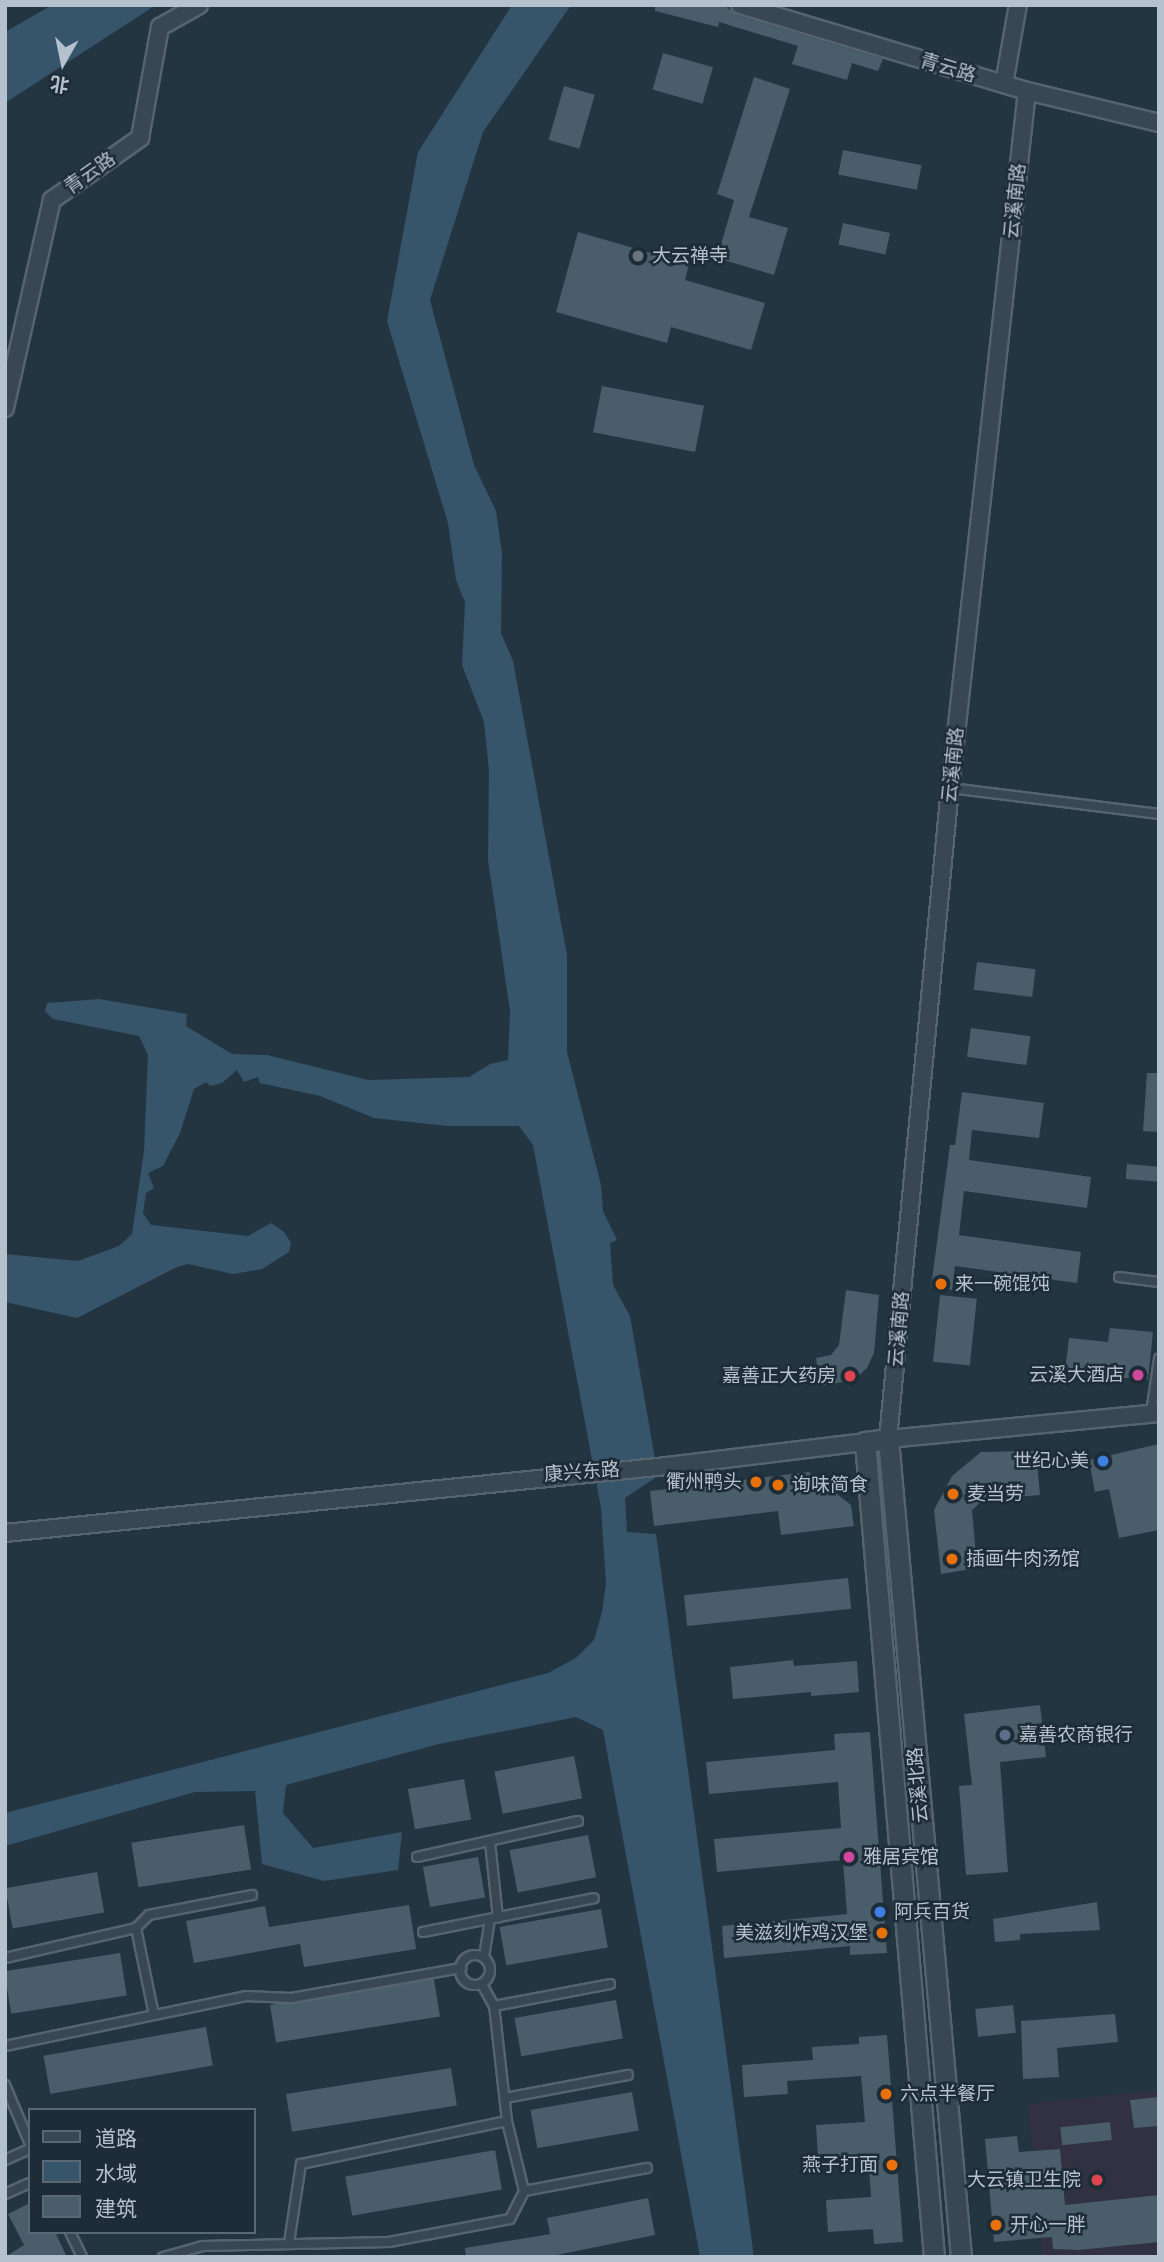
<!DOCTYPE html>
<meta charset="utf-8">
<style>
body{margin:0}
#map{position:relative;width:1164px;height:2262px;overflow:hidden;background:#243542;font-family:Inter,"Noto Sans SC",sans-serif}
div>[style]{position:absolute}
[style*='--x']{left:calc(var(--x)*1px);top:calc(var(--y)*1px);width:calc(var(--w)*1px);rotate:calc(var(--a)*1deg)}
.medical>*{inset:0;background:#313142}
.water>*{inset:0;background:#36546a}
.building>*{inset:0;background:#495d6b;transform-origin:0 0}
.roads{filter:drop-shadow(2px 0 #56646f) drop-shadow(-2px 0 #56646f) drop-shadow(0 2px #56646f) drop-shadow(0 -2px #56646f)}
.service>*{height:8px;margin:-4px;padding:0 4px;transform-origin:4px;border-radius:4px;background:#384752}
.service>.ring{margin:-4px;padding:0;box-sizing:content-box;background:none;border:8px solid #384752;border-radius:50%}
.minor>*{height:16px;margin:-8px;padding:0 8px;transform-origin:8px;border-radius:8px;background:#384752}
.tertiary>*{height:19px;margin:-9.5px;padding:0 9.5px;transform-origin:9.5px;border-radius:9.5px;background:#384752}
.dots>*{width:19px;height:19px;translate:-50% -50%;box-sizing:border-box;border:4px solid #1d2c37;border-radius:50%}
span{translate:-50% -50%;white-space:nowrap;text-align:center;line-height:1.15;-webkit-text-stroke:5px #1d2c37;paint-order:stroke}
.street-label{font-size:19px;color:#b5c1cc}
.poi-label{font-size:19px;color:#b5c1cc}
.left{translate:0 -50%;text-align:left}
.right{translate:-100% -50%;text-align:right}
.frame{position:absolute;inset:0;border:7px solid #b5c1cc;pointer-events:none}
.legend{position:absolute;left:28px;top:2108px;width:228px;height:126px;box-sizing:border-box;background:#1d2c37;border:2px solid #5a6873;margin:0;padding:9px 12px;list-style:none;font-size:21px;color:#b5c1cc}
.legend li{display:flex;align-items:center;gap:14px;height:35px}
.legend b{width:35px;border:2px solid #5a6873}
.north{position:absolute;left:28px;top:28px;width:70px;height:70px;-webkit-text-stroke:5px #1d2c37;paint-order:stroke;rotate:189deg;font-size:19px;font-weight:700;line-height:28px;text-align:center;color:#b5c1cc}
.north::after{content:'';display:block;margin:auto;width:24px;height:32px;background:#b5c1cc;clip-path:polygon(50% 0,100% 100%,50% 72%,0 100%)}
</style>
<div id="map">
<div class="medical">
<i style="clip-path:polygon(1159px 2090px,1159px 2257px,1042px 2257px,1028px 2104px)"></i>
</div>
<div class="water">
<i style="clip-path:polygon(52px 5px,156px 5px,5px 103px,5px 32px)"></i>
<i style="clip-path:polygon(512px 5px,571px 5px,483px 132px,430px 300px,474px 465px,496px 511px,502px 553px,501px 633px,513px 661px,567px 955px,567px 1052px,601px 1185px,603px 1211px,617px 1240px,610px 1243px,613px 1285px,630px 1316px,658px 1476px,625px 1498px,627px 1532px,656px 1534px,754px 2257px,700px 2257px,603px 1730px,576px 1717px,439px 1744px,286px 1785px,283px 1813px,313px 1848px,402px 1832px,398px 1870px,324px 1881px,262px 1864px,255px 1791px,195px 1792px,5px 1846px,5px 1813px,548px 1673px,576px 1658px,594px 1640px,602px 1612px,606px 1583px,601px 1508px,533px 1145px,519px 1126px,448px 1126px,374px 1118px,320px 1096px,260px 1083px,258px 1077px,244px 1082px,237px 1070px,222px 1083px,210px 1086px,206px 1082px,194px 1089px,180px 1133px,163px 1166px,148px 1173px,154px 1188px,146px 1193px,143px 1213px,151px 1225px,248px 1236px,271px 1223px,284px 1232px,291px 1243px,289px 1252px,262px 1269px,233px 1274px,188px 1264px,177px 1267px,77px 1318px,5px 1302px,5px 1254px,78px 1261px,119px 1246px,132px 1234px,144px 1151px,148px 1055px,139px 1036px,53px 1019px,45px 1011px,47px 1003px,99px 999px,187px 1014px,186px 1026px,232px 1054px,267px 1055px,368px 1080px,469px 1077px,490px 1064px,508px 1060px,510px 1011px,488px 860px,489px 771px,484px 722px,462px 665px,465px 602px,456px 580px,448px 523px,387px 321px,418px 152px)"></i>
</div>
<div class="building">
<i style="clip-path:polygon(655px 5px,724px 5px,737px 15px,883px 59px,878px 71px,852px 63px,847px 80px,792px 64px,798px 46px,719px 22px,718px 27px,655px 11px)"></i>
<i style="left:663px;top:53px;width:52px;height:38px;rotate:16deg"></i>
<i style="clip-path:polygon(754px 77px,790px 89px,749px 217px,788px 228px,774px 275px,717px 258px,734px 200px,717px 194px)"></i>
<i style="left:564px;top:86px;width:32px;height:56px;rotate:16deg"></i>
<i style="left:843px;top:150px;width:80px;height:25px;rotate:11deg"></i>
<i style="left:843px;top:223px;width:48px;height:22px;rotate:12deg"></i>
<i style="clip-path:polygon(578px 232px,689px 264px,685px 280px,765px 303px,751px 350px,671px 327px,667px 343px,556px 312px)"></i>
<i style="left:602px;top:386px;width:104px;height:47px;rotate:11deg"></i>
<i style="left:977px;top:962px;width:59px;height:28px;rotate:7deg"></i>
<i style="left:971px;top:1028px;width:60px;height:29px;rotate:8deg"></i>
<i style="clip-path:polygon(1147px 1073px,1159px 1073px,1159px 1132px,1143px 1131px)"></i>
<i style="clip-path:polygon(962px 1092px,1044px 1103px,1039px 1138px,972px 1130px,969px 1160px,1091px 1177px,1087px 1208px,964px 1191px,959px 1235px,1081px 1252px,1077px 1283px,955px 1266px,952px 1290px,931px 1287px,950px 1145px,955px 1145px)"></i>
<i style="left:1127px;top:1164px;width:32px;height:15px;rotate:5deg"></i>
<i style="clip-path:polygon(846px 1290px,879px 1295px,874px 1353px,867px 1368px,854px 1380px,820px 1386px,816px 1358px,831px 1355px,839px 1345px)"></i>
<i style="left:940px;top:1295px;width:37px;height:67px;rotate:6deg"></i>
<i style="clip-path:polygon(1110px 1328px,1153px 1332px,1148px 1380px,1065px 1372px,1069px 1338px,1108px 1342px)"></i>
<i style="clip-path:polygon(1159px 1444px,1159px 1530px,1119px 1538px,1109px 1489px,1095px 1492px,1089px 1460px)"></i>
<i style="clip-path:polygon(1036px 1451px,1040px 1495px,983px 1500px,972px 1510px,977px 1568px,941px 1574px,934px 1510px,952px 1476px,981px 1452px)"></i>
<i style="clip-path:polygon(809px 1472px,851px 1505px,854px 1526px,781px 1535px,778px 1511px,654px 1526px,650px 1491px)"></i>
<i style="left:848px;top:1578px;width:31px;height:165px;rotate:84deg"></i>
<i style="clip-path:polygon(793px 1660px,794px 1666px,857px 1661px,859px 1692px,811px 1696px,811px 1692px,733px 1699px,730px 1667px)"></i>
<i style="clip-path:polygon(1040px 1705px,1046px 1757px,1000px 1762px,1008px 1872px,966px 1875px,959px 1786px,972px 1785px,964px 1714px)"></i>
<i style="clip-path:polygon(870px 1732px,887px 1953px,850px 1955px,850px 1946px,724px 1958px,722px 1926px,847px 1914px,843px 1860px,717px 1872px,714px 1839px,841px 1828px,838px 1782px,709px 1794px,706px 1762px,835px 1750px,834px 1734px)"></i>
<i style="left:574px;top:1756px;width:43px;height:81px;rotate:79deg"></i>
<i style="left:464px;top:1779px;width:41px;height:57px;rotate:80deg"></i>
<i style="left:244px;top:1825px;width:45px;height:114px;rotate:81deg"></i>
<i style="left:588px;top:1835px;width:43px;height:80px;rotate:79deg"></i>
<i style="left:478px;top:1857px;width:41px;height:56px;rotate:80deg"></i>
<i style="left:97px;top:1872px;width:41px;height:93px;rotate:80deg"></i>
<i style="clip-path:polygon(1097px 1902px,1100px 1930px,1020px 1934px,1020px 1940px,995px 1942px,993px 1919px)"></i>
<i style="clip-path:polygon(409px 1905px,416px 1949px,304px 1967px,300px 1944px,194px 1963px,186px 1921px,265px 1906px,269px 1927px)"></i>
<i style="left:601px;top:1909px;width:39px;height:103px;rotate:80deg"></i>
<i style="left:120px;top:1953px;width:43px;height:117px;rotate:81deg"></i>
<i style="left:434px;top:1979px;width:38px;height:166px;rotate:81deg"></i>
<i style="left:616px;top:2000px;width:39px;height:103px;rotate:80deg"></i>
<i style="left:1013px;top:2005px;width:28px;height:38px;rotate:84deg"></i>
<i style="clip-path:polygon(1115px 2014px,1118px 2042px,1057px 2048px,1059px 2077px,1023px 2079px,1021px 2021px)"></i>
<i style="left:206px;top:2027px;width:39px;height:165px;rotate:80deg"></i>
<i style="clip-path:polygon(887px 2035px,903px 2242px,874px 2244px,873px 2229px,828px 2232px,826px 2200px,871px 2197px,868px 2154px,818px 2157px,816px 2125px,865px 2122px,861px 2076px,787px 2081px,788px 2094px,744px 2097px,742px 2065px,813px 2060px,812px 2047px,859px 2044px,859px 2037px)"></i>
<i style="left:451px;top:2068px;width:38px;height:167px;rotate:81deg"></i>
<i style="left:632px;top:2092px;width:39px;height:103px;rotate:80deg"></i>
<i style="clip-path:polygon(1159px 2097px,1159px 2126px,1134px 2128px,1130px 2100px)"></i>
<i style="left:1110px;top:2122px;width:18px;height:50px;rotate:84deg"></i>
<i style="clip-path:polygon(1017px 2136px,1019px 2152px,1060px 2149px,1065px 2205px,1159px 2195px,1159px 2242px,1078px 2250px,1053px 2249px,1052px 2237px,994px 2242px,985px 2139px)"></i>
<i style="left:495px;top:2150px;width:40px;height:152px;rotate:80deg"></i>
<i style="clip-path:polygon(648px 2198px,655px 2235px,547px 2257px,466px 2257px,465px 2248px,550px 2234px,547px 2218px)"></i>
<i style="clip-path:polygon(30px 2203px,30px 2232px,55px 2232px,67px 2257px,5px 2257px,24px 2245px,8px 2214px)"></i>
</div>
<div class="roads">
<div class="service">
<i style="--x:950;--y:788;--w:211;--a:7.1"></i>
<i style="--x:1119;--y:1277;--w:40;--a:7.1"></i>
<i style="--x:1151;--y:1413;--w:55;--a:-81.6"></i>
<i style="--x:490;--y:1842;--w:76;--a:84"></i>
<i style="--x:417;--y:1857;--w:165;--a:-12.6"></i>
<i style="--x:423;--y:1932;--w:174;--a:-11.2"></i>
<i class="ring" style="left:460px;top:1955px;width:22px;height:22px"></i>
<i style="--x:484;--y:1957;--w:37;--a:-81"></i>
<i style="--x:5;--y:1958;--w:134;--a:-12.9"></i>
<i style="--x:494;--y:2006;--w:118;--a:-10.7"></i>
<i style="--x:154;--y:2015;--w:89;--a:-101.7"></i>
<i style="--x:136;--y:1928;--w:18;--a:-45"></i>
<i style="--x:149;--y:1915;--w:105;--a:-11"></i>
<i style="--x:5;--y:2046;--w:246;--a:-11.7"></i>
<i style="--x:246;--y:1996;--w:45;--a:2.5"></i>
<i style="--x:291;--y:1998;--w:173;--a:-10"></i>
<i style="--x:5;--y:2085;--w:64;--a:67"></i>
<i style="--x:505;--y:2098;--w:125;--a:-10.6"></i>
<i style="--x:5;--y:2160;--w:27;--a:-24"></i>
<i style="--x:524;--y:2191;--w:125;--a:-10.6"></i>
<i style="--x:5;--y:2194;--w:27;--a:-24"></i>
<i style="--x:70;--y:2232;--w:28;--a:64"></i>
<i style="--x:289;--y:2243;--w:80;--a:-81.4"></i>
<i style="--x:301;--y:2164;--w:210;--a:-11.8"></i>
<i style="--x:163;--y:2257;--w:41;--a:-15.4"></i>
<i style="--x:203;--y:2246;--w:186;--a:-1.2"></i>
<i style="--x:389;--y:2242;--w:123;--a:-10.8"></i>
<i style="--x:510;--y:2219;--w:31;--a:-63"></i>
<i style="--x:524;--y:2191;--w:72;--a:-103.7"></i>
<i style="--x:507;--y:2121;--w:116;--a:-96.4"></i>
<i style="--x:494;--y:2006;--w:25;--a:-119"></i>
</div>
<div class="minor">
<i style="--x:740;--y:5;--w:300;--a:16.7"></i>
<i style="--x:1027;--y:91;--w:136;--a:13.6"></i>
<i style="--x:1004;--y:84;--w:80;--a:-80"></i>
<i style="--x:1027;--y:91;--w:701;--a:96.3"></i>
<i style="--x:950;--y:788;--w:654;--a:95.44"></i>
<i style="--x:888;--y:1439;--w:272;--a:-5.5"></i>
<i style="--x:5;--y:408;--w:213;--a:-77.3"></i>
<i style="--x:52;--y:200;--w:108;--a:-35.2"></i>
<i style="--x:140;--y:138;--w:113;--a:-79.8"></i>
<i style="--x:160;--y:27;--w:45;--a:-29.4"></i>
<i style="--x:5;--y:1533;--w:665;--a:-5.78"></i>
<i style="--x:667;--y:1466;--w:199;--a:-6.9"></i>
</div>
<div class="tertiary">
<i style="--x:934;--y:2257;--w:818;--a:-94.84"></i>
<i style="--x:865;--y:1442;--w:23;--a:-7"></i>
<i style="--x:888;--y:1439;--w:821;--a:84.9"></i>
</div>
</div>
<div class="dots">
<i style="left:638px;top:256px;background:#6b7280"></i>
<i style="left:941px;top:1284px;background:#e8710a"></i>
<i style="left:1138px;top:1375px;background:#d1479c"></i>
<i style="left:850px;top:1376px;background:#e0444e"></i>
<i style="left:1103px;top:1461px;background:#3f7fe0"></i>
<i style="left:756px;top:1482px;background:#e8710a"></i>
<i style="left:778px;top:1485px;background:#e8710a"></i>
<i style="left:953px;top:1494px;background:#e8710a"></i>
<i style="left:952px;top:1559px;background:#e8710a"></i>
<i style="left:1005px;top:1735px;background:#5c6f8a"></i>
<i style="left:849px;top:1857px;background:#d1479c"></i>
<i style="left:880px;top:1912px;background:#3f7fe0"></i>
<i style="left:882px;top:1933px;background:#e8710a"></i>
<i style="left:886px;top:2094px;background:#e8710a"></i>
<i style="left:892px;top:2165px;background:#e8710a"></i>
<i style="left:1097px;top:2180px;background:#e0444e"></i>
<i style="left:996px;top:2225px;background:#e8710a"></i>
</div>
<div class="street-label">
<span style="left:948px;top:68px;rotate:17deg">青云路</span>
<span style="left:90px;top:173px;rotate:-35deg">青云路</span>
<span style="left:1015px;top:201px;rotate:-84deg">云溪南路</span>
<span style="left:953px;top:765px;rotate:-84deg">云溪南路</span>
<span style="left:899px;top:1329px;rotate:-85deg">云溪南路</span>
<span style="left:582px;top:1472px;rotate:-4deg">康兴东路</span>
<span style="left:918px;top:1785px;rotate:-95deg">云溪北路</span>
</div>
<div class="poi-label">
<span class="left" style="left:652px;top:256px">大云禅寺</span>
<span class="left" style="left:955px;top:1284px">来一碗馄饨</span>
<span class="right" style="left:1124px;top:1375px">云溪大酒店</span>
<span class="right" style="left:836px;top:1376px">嘉善正大药房</span>
<span class="right" style="left:1089px;top:1461px">世纪心美</span>
<span class="right" style="left:742px;top:1482px">衢州鸭头</span>
<span class="left" style="left:792px;top:1485px">询味简食</span>
<span class="left" style="left:967px;top:1494px">麦当劳</span>
<span class="left" style="left:966px;top:1559px">插画牛肉汤馆</span>
<span class="left" style="left:1019px;top:1735px">嘉善农商银行</span>
<span class="left" style="left:863px;top:1857px">雅居宾馆</span>
<span class="left" style="left:894px;top:1912px">阿兵百货</span>
<span class="right" style="left:868px;top:1933px">美滋刻炸鸡汉堡</span>
<span class="left" style="left:900px;top:2094px">六点半餐厅</span>
<span class="right" style="left:878px;top:2165px">燕子打面</span>
<span class="right" style="left:1081px;top:2180px">大云镇卫生院</span>
<span class="left" style="left:1010px;top:2225px">开心一胖</span>
</div>
<div class="frame"></div>
<ul class="legend">
<li><b style="height:9px;background:#384752"></b>道路</li>
<li><b style="height:19px;background:#36546a"></b>水域</li>
<li><b style="height:19px;background:#495d6b"></b>建筑</li>
</ul>
<div class="north">北</div>
</div>
